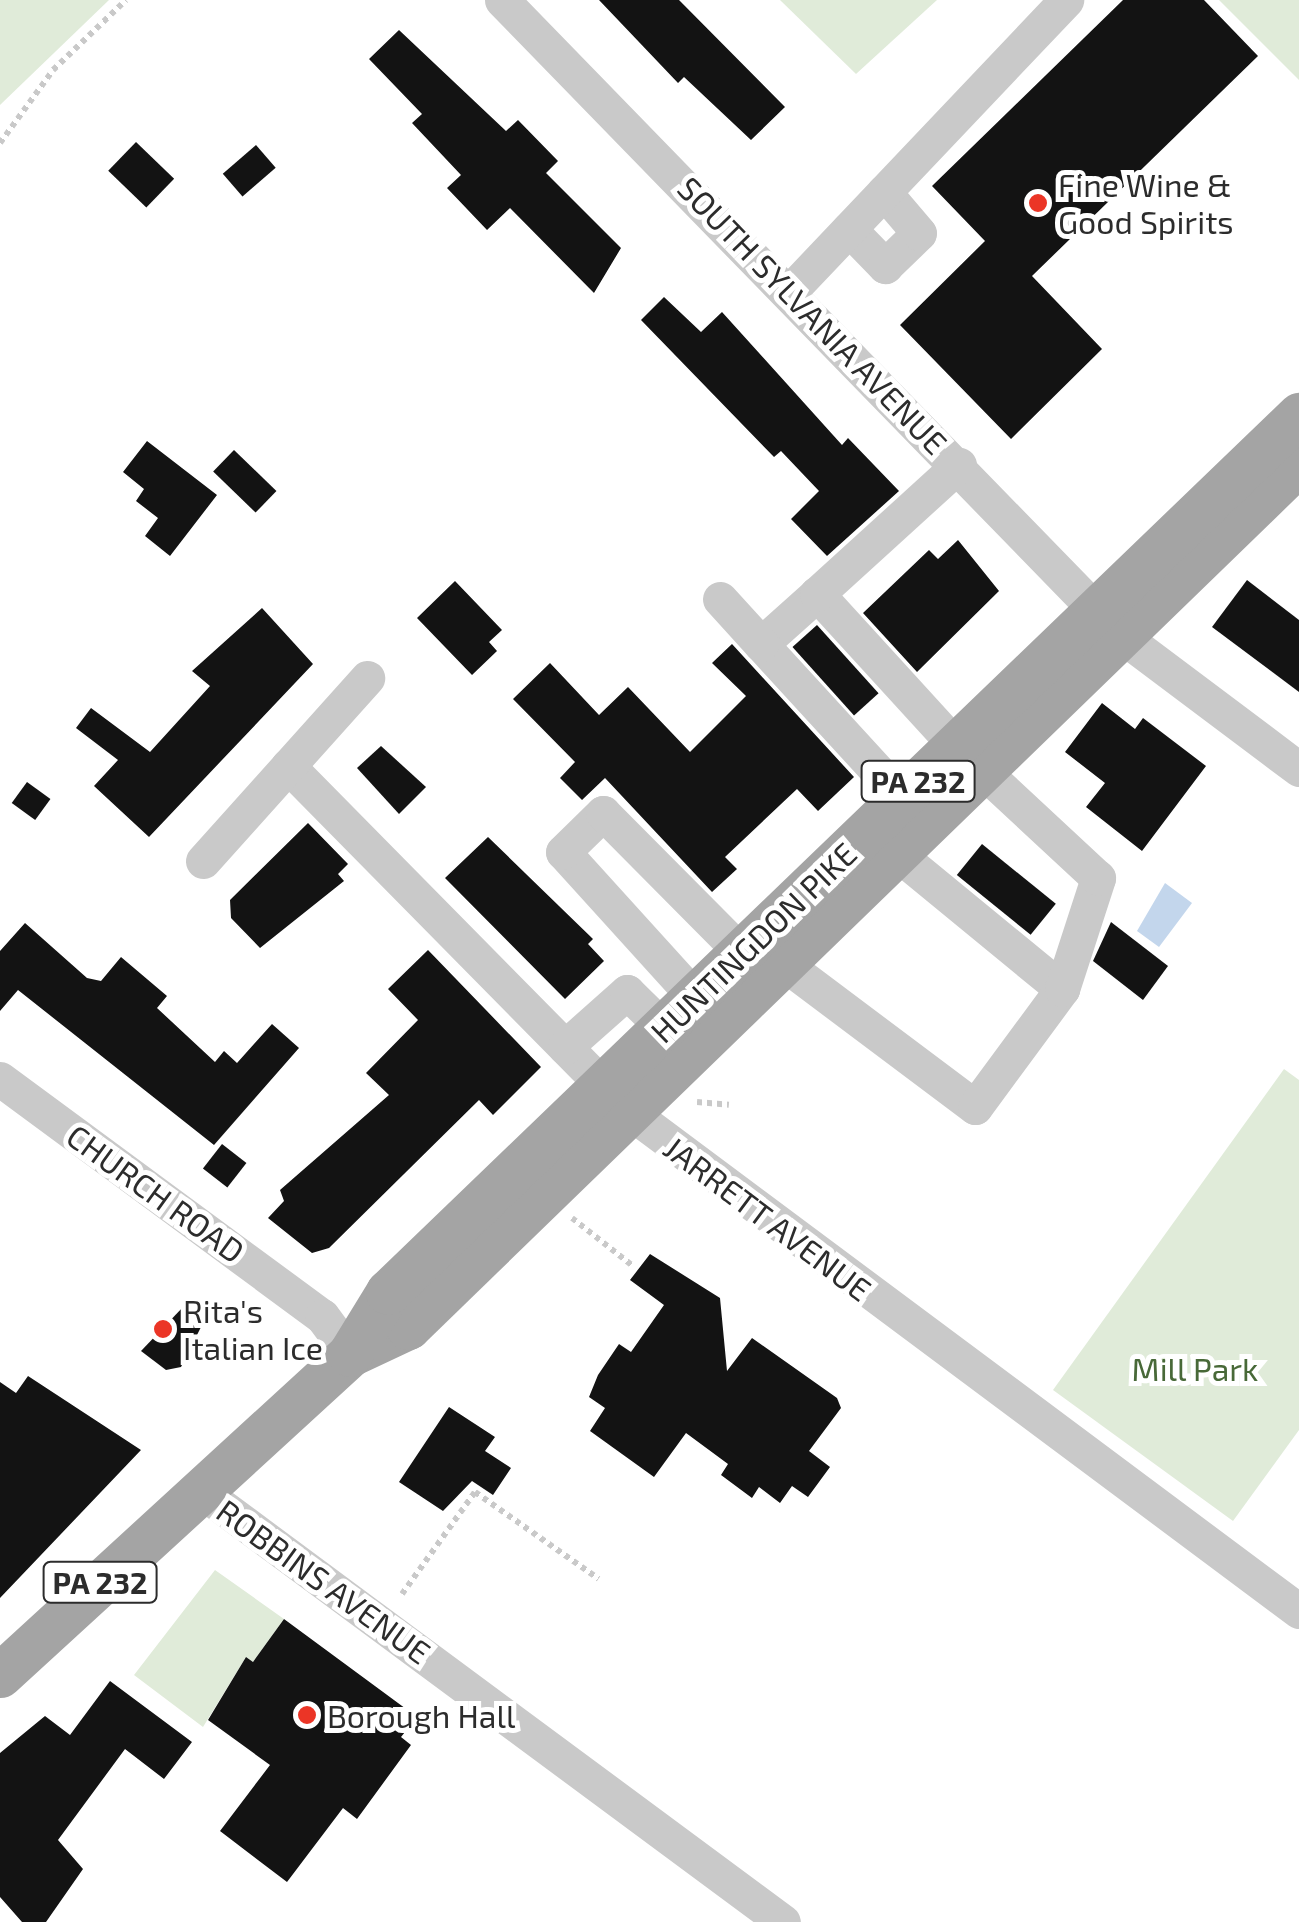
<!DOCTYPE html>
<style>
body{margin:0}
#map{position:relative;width:1299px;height:1922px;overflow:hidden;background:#fff;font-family:"Exo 2",sans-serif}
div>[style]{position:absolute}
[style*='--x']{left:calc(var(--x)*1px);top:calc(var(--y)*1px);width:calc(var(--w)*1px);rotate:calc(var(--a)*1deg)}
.green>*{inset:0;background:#e0ebd9}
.water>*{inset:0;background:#c3d6ec}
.building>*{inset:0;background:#131313;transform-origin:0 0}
.path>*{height:6px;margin-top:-3px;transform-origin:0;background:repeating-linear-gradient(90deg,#c9c9c9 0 5px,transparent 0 10px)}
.minor>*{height:35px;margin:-17.5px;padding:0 17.5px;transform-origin:17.5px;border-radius:17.5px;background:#c9c9c9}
.major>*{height:45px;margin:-22.5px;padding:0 22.5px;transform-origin:22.5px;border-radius:22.5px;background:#a4a4a4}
.dots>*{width:28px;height:28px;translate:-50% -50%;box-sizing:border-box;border:5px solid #fff;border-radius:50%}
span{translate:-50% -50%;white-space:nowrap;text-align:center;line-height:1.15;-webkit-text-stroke:10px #fff;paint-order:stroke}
.shield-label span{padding:2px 8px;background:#fff;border:2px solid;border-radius:8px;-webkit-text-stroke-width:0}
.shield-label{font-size:30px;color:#2c2c2c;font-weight:700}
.poi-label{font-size:32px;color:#2c2c2c}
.left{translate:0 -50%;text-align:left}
.street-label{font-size:32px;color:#2c2c2c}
.park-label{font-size:32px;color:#486938}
</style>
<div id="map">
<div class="green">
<i style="clip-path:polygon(0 0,109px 0,0 105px)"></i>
<i style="clip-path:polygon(780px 0,937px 0,856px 74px)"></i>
<i style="clip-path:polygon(1219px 0,1299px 0,1299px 80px)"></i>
<i style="clip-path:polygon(1284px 1069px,1299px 1080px,1299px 1430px,1233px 1521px,1053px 1390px)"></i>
<i style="clip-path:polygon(215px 1570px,284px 1619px,253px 1662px,246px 1657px,203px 1727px,134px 1675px)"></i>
</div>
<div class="water">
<i style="clip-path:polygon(1165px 883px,1192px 903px,1159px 947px,1137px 931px)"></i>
</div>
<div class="building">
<i style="clip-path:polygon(599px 0,679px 0,785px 107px,751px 140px,684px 77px,678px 83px)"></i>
<i style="clip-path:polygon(1123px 0,1204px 0,1258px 56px,1032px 276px,1102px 349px,1011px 439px,900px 325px,985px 241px,932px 186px)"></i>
<i style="clip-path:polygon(399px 30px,506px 131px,518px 120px,558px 161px,546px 173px,621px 248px,594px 293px,510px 208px,487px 230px,447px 188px,461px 175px,412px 123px,422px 114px,369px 59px)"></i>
<i style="left:136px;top:142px;width:53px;height:40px;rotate:44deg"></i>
<i style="left:256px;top:145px;width:30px;height:44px;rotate:49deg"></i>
<i style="clip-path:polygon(664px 297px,701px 332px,722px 312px,842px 445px,848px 438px,899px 491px,827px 556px,791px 519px,819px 491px,781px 451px,774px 457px,641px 320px)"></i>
<i style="clip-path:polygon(147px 441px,217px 495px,170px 556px,145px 536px,158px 518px,136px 501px,144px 489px,123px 472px)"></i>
<i style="left:234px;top:450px;width:59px;height:30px;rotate:44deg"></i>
<i style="clip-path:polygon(958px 540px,999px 591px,917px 672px,863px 613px,929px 550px,938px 559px)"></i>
<i style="clip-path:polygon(1247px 580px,1299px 620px,1299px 692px,1212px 627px)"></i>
<i style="clip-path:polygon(455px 581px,502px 630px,489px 642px,497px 651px,472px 675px,417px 618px)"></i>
<i style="clip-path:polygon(262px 608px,313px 664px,149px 837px,94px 786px,118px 760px,76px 728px,91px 708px,150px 752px,210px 686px,192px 671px)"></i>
<i style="left:817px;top:625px;width:92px;height:33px;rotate:48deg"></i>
<i style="clip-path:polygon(732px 644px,854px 777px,818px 811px,797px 789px,725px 857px,737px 869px,712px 892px,605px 778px,582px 800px,560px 778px,575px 762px,513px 699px,550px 663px,599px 715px,628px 687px,690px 752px,746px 696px,712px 663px)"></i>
<i style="clip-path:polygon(1102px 703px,1135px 729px,1143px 718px,1206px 766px,1142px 851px,1086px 807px,1105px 783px,1065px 752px)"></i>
<i style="clip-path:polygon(381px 746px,426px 787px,399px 814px,357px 768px)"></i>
<i style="left:27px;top:782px;width:29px;height:26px;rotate:36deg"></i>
<i style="clip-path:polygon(308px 823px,348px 864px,338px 874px,344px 881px,260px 948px,231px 918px,230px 900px)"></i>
<i style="clip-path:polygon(488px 837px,593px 939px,588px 944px,604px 961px,565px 999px,445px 878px)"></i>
<i style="left:982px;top:844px;width:95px;height:40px;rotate:39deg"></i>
<i style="clip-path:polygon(1111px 922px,1168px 966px,1143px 1000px,1093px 961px)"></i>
<i style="clip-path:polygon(25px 923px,87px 978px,101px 981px,121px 957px,167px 996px,157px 1008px,215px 1062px,224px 1051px,237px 1063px,272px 1024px,299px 1048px,214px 1145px,18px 990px,0 1011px,0 951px)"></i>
<i style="clip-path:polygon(428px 950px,541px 1067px,493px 1115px,479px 1100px,329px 1248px,312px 1253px,268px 1218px,284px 1201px,280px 1190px,389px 1095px,366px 1073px,418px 1020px,388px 989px)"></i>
<i style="left:222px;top:1144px;width:31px;height:31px;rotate:38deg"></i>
<i style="clip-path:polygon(650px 1254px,720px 1298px,727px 1371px,752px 1338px,837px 1398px,841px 1408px,809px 1451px,830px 1467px,808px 1497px,792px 1486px,780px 1503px,759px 1487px,752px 1498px,721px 1475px,728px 1464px,686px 1433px,654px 1477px,590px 1431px,605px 1408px,589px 1397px,598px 1375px,619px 1344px,631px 1352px,664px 1305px,630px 1280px)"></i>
<i style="clip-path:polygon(184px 1306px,204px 1321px,181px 1367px,166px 1370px,141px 1351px)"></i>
<i style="clip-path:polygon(28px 1376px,141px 1450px,0 1598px,0 1382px,16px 1393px)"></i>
<i style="clip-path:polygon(449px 1407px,495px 1437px,485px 1451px,511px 1468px,493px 1495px,472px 1481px,443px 1511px,399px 1482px)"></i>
<i style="clip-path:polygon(284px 1619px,417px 1717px,401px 1737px,411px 1745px,357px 1819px,343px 1808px,287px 1882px,220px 1831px,270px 1765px,208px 1720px,246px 1657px,253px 1662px)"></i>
<i style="clip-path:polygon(110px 1681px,192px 1742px,164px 1779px,125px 1749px,58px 1840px,83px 1869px,46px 1922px,22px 1922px,0 1897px,0 1753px,45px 1716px,70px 1735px)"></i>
</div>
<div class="path">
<i style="--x:0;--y:143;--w:90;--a:-54"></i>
<i style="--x:53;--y:70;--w:101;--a:-43.8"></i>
<i style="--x:697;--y:1102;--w:32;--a:5"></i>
<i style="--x:572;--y:1218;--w:79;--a:38.3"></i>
<i style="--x:402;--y:1594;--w:125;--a:-54.4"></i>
<i style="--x:475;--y:1492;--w:151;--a:35.1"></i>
</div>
<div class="minor">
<i style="--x:502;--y:0;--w:885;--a:45.78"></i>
<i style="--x:1119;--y:634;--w:225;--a:36.9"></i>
<i style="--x:849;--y:229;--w:52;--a:45.8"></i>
<i style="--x:885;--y:266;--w:47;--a:-44.1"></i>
<i style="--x:919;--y:233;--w:54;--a:-130.5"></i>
<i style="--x:791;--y:290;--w:400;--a:-46.5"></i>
<i style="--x:817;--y:594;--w:75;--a:138.2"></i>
<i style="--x:761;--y:644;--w:207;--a:47.5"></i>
<i style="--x:720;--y:599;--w:61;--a:47.7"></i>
<i style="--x:288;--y:766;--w:483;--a:45.4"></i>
<i style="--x:627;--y:1110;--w:838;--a:36.71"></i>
<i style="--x:895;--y:852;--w:216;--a:39.4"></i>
<i style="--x:203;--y:861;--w:246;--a:-48.1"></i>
<i style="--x:783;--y:963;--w:240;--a:36.9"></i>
<i style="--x:975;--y:1107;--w:147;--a:-53.6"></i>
<i style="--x:1062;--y:989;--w:117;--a:-72"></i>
<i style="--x:1098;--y:878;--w:195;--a:-137.1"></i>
<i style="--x:955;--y:745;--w:205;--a:-132.4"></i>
<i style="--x:817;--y:594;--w:192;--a:-42.3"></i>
<i style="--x:711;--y:1015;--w:220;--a:-132.2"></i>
<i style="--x:563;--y:852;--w:56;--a:-44.3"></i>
<i style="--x:603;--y:813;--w:221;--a:45.2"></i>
<i style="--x:565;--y:1047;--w:83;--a:-41.6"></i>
<i style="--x:627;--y:992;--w:76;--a:44.5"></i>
<i style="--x:0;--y:1079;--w:400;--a:36.4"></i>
<i style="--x:322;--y:1316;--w:47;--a:53.6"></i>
<i style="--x:201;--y:1491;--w:724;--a:36.52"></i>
</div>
<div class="major">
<i style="--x:350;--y:1354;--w:64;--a:-25"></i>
<i style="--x:408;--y:1327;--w:1241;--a:-44.12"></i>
<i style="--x:0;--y:1675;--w:475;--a:-42.5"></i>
<i style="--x:350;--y:1354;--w:73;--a:-58.5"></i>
<i style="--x:388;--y:1292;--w:1265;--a:-43.91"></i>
</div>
<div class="dots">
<i style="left:1038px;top:203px;background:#eb3526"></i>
<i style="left:163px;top:1329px;background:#eb3526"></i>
<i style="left:307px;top:1715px;background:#eb3526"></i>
</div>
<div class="shield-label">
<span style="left:918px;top:781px">PA 232</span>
<span style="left:100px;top:1582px">PA 232</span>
</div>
<div class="poi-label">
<span class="left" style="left:1058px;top:203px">Fine Wine &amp;<br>Good Spirits</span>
<span class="left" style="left:183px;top:1329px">Rita's<br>Italian Ice</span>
<span class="left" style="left:327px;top:1715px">Borough Hall</span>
</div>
<div class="street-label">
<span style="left:813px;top:315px;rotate:46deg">SOUTH SYLVANIA AVENUE</span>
<span style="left:753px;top:942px;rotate:-44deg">HUNTINGDON PIKE</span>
<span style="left:156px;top:1193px;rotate:36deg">CHURCH ROAD</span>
<span style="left:768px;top:1218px;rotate:37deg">JARRETT AVENUE</span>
<span style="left:324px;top:1581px;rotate:36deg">ROBBINS AVENUE</span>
</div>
<div class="park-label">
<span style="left:1195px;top:1368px">Mill Park</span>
</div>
</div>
